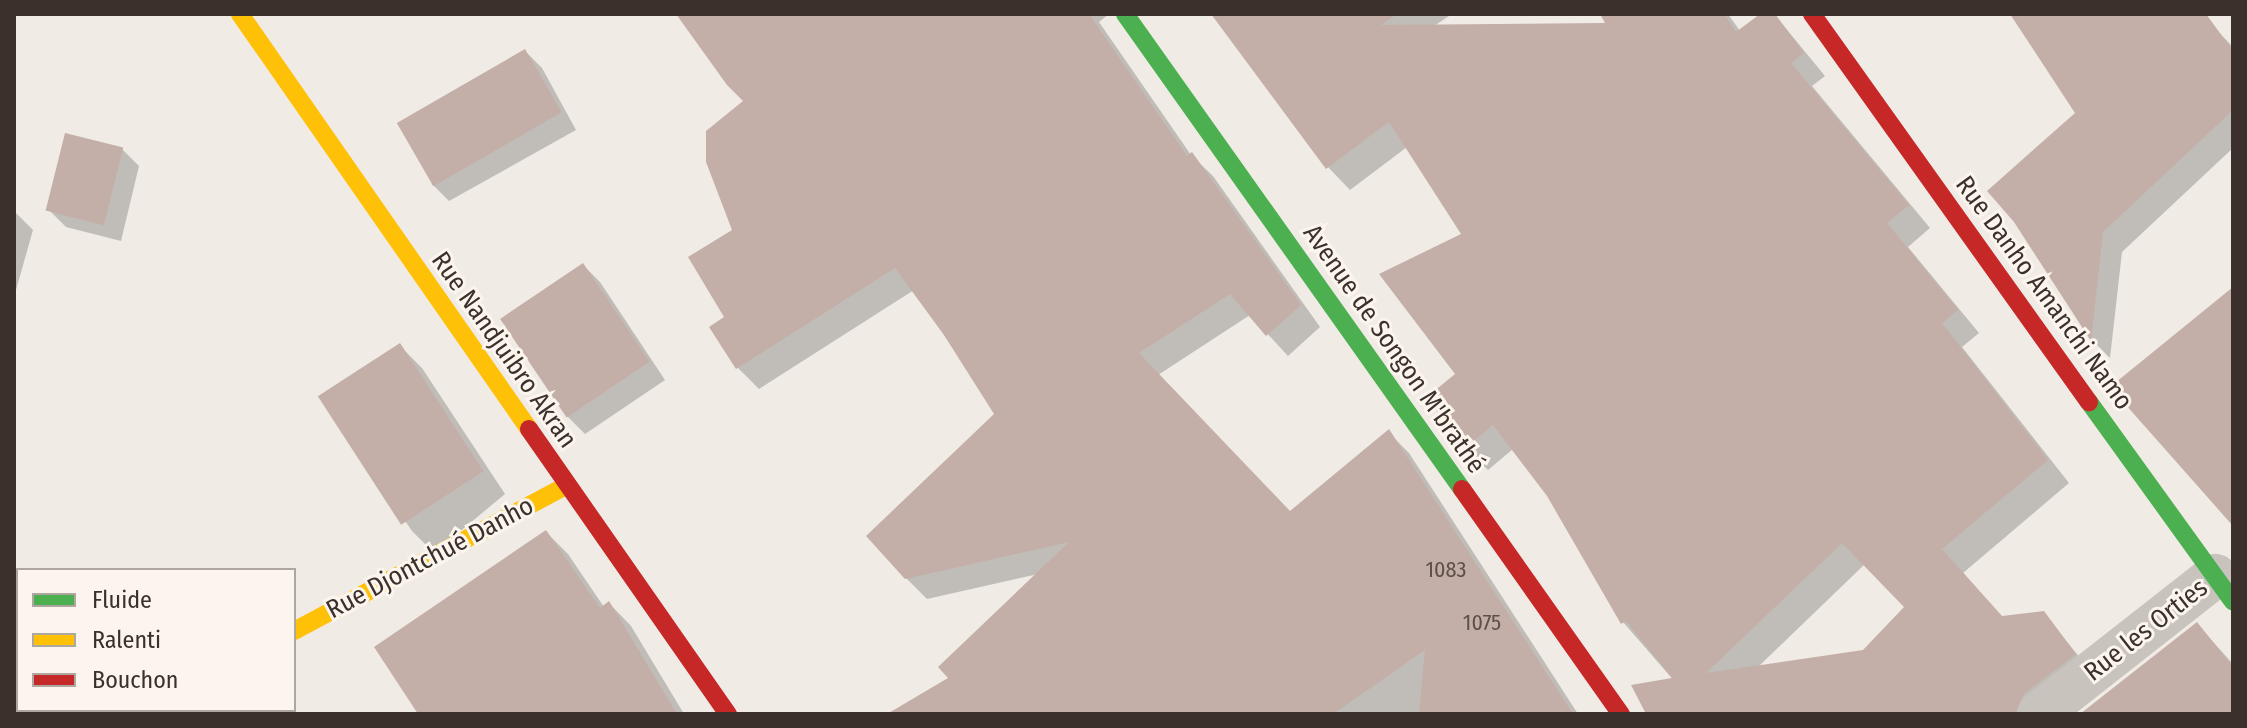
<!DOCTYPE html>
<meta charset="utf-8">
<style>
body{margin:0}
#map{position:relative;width:2247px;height:728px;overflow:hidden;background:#f0ebe5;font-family:"Fira Sans Condensed",sans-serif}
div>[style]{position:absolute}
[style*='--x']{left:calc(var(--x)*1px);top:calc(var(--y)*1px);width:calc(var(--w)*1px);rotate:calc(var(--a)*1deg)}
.shadow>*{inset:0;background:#0003}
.building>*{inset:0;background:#c3afa7;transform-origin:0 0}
.street>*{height:44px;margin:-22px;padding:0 22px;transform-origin:22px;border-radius:22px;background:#c9c3be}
.fast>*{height:18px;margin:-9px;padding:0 9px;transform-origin:9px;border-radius:9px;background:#4caf50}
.slow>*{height:18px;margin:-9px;padding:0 9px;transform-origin:9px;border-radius:9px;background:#ffc107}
.jam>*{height:18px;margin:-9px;padding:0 9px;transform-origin:9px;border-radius:9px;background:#c62828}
span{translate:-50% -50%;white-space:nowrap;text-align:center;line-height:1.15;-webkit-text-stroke:6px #fbf5ee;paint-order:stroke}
.number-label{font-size:22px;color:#5d504a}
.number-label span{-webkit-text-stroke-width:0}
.street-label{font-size:26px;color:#3b302b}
.frame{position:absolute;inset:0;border:16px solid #3b302b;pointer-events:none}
.legend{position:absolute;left:16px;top:568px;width:280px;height:144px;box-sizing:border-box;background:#fbf5ee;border:2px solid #aea6a0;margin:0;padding:10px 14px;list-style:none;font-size:24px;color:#3b302b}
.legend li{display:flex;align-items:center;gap:16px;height:40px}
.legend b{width:40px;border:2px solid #aea6a0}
</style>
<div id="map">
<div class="shadow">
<i style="clip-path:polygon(679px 14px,1109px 14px,1099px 22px,1191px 155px,1213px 176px,1320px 327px,1288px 356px,1250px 315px,1158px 375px,1290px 513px,1388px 432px,1409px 453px,1578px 714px,891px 714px,951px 679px,1038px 574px,927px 599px,906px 578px,997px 414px,914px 290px,759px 389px,738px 368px,727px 318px,746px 101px)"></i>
<i style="clip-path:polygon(evenodd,1214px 14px,1452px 14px,1434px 26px,1609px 25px,1602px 14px,1728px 14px,1740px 31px,1764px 14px,1774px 14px,1825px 76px,1812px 86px,1930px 228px,1908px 247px,1979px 333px,1962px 347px,2069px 483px,1963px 573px,2003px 618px,2043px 613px,2096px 677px,2046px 714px,1703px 714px,1623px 622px,1548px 495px,1513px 449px,1488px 470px,1465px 448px,1464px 235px,1407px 147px,1350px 190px,1328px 167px,1214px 14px,1865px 564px,1907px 607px,1864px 652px,1757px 668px,1865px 564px)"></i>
<i style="clip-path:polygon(2012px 14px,2193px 14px,2210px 23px,2233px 47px,2233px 148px,2122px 252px,2110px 358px,2092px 340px,2015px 221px,2078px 114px)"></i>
<i style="clip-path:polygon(525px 51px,542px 68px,576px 130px,449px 201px,432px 184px)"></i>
<i style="clip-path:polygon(122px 149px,139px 166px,121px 241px,66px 227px,49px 210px)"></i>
<i style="clip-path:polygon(14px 211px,33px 230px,14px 297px)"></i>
<i style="clip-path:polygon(583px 265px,600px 282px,665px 380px,585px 434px,568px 417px,503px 319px)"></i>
<i style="clip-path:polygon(400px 346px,422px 368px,505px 494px,434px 553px,412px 531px,321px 398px)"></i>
<i style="clip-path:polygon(546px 532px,568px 554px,604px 607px,609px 603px,631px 626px,684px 714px,420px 714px)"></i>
<i style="clip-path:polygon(2197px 624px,2233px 664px,2233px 714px,2082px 714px)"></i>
<i style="clip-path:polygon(14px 679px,18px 679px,18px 710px,53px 710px,53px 714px,14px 714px)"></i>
</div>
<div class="building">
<i style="clip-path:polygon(676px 14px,1089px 14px,1187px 156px,1192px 152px,1301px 305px,1266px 336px,1230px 294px,1139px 353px,1290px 511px,1389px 429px,1573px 714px,1419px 714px,1425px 650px,1333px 714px,887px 714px,948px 678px,938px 667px,1069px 542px,905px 579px,866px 536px,994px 414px,944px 335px,895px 268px,736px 369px,709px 327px,724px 317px,688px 257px,732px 230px,706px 162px,706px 131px,743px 101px,727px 85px)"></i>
<i style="clip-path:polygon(evenodd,1211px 14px,1397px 14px,1381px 25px,1605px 23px,1600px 14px,1724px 14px,1736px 32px,1760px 14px,1775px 14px,1804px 53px,1791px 63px,1909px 205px,1887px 223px,1958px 310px,1942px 323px,2048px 460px,1942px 549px,2002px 616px,2044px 611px,2076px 654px,2024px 694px,2015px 714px,1646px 714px,1631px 685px,1672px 678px,1626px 621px,1621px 624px,1547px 496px,1493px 425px,1464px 449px,1427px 397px,1455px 374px,1379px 274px,1461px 234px,1389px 122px,1326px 169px,1211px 14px,1842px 543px,1904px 607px,1863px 650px,1706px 673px,1842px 543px)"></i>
<i style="clip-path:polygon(2010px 14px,2206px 14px,2233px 51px,2233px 110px,2103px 232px,2091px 341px,2014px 222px,1987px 191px,2075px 113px)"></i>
<i style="left:525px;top:49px;width:73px;height:148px;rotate:60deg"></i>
<i style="left:65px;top:133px;width:60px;height:80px;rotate:14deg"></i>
<i style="left:583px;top:263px;width:119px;height:100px;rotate:56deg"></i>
<i style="clip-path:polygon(2233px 287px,2233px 526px,2110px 387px)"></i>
<i style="left:400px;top:343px;width:153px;height:98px;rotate:57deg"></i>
<i style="clip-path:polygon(546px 530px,600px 608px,609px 601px,677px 714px,418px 714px,374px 647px)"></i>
<i style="clip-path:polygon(2197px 622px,2233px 667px,2233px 714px,2080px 714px)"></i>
</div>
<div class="street">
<i style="--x:14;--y:616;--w:4;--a:14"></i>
<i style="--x:2039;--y:714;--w:224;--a:-38.1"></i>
</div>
<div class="fast">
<i style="--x:1125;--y:14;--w:582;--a:54.65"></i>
<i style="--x:2089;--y:402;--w:246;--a:54.2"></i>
</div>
<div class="slow">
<i style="--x:240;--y:14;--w:506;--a:55.15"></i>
<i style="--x:294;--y:631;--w:310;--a:-28.1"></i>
</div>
<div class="jam">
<i style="--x:1812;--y:14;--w:477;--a:54.5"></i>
<i style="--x:529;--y:429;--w:348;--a:55.1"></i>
<i style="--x:1462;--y:489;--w:276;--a:54.8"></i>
</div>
<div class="number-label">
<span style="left:1446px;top:570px">1083</span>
<span style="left:1482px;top:623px">1075</span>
</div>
<div class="street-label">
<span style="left:2044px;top:293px;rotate:54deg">Rue Danho Amanchi Namo</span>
<span style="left:1394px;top:349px;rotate:55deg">Avenue de Songon M'brathé</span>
<span style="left:504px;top:350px;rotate:55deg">Rue Nandjuibro Akran</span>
<span style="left:430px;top:558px;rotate:-28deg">Rue Djontchué Danho</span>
<span style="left:2146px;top:630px;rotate:-38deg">Rue les Orties</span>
</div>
<div class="frame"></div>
<ul class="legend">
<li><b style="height:10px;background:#4caf50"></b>Fluide</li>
<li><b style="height:10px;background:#ffc107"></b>Ralenti</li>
<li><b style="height:10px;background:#c62828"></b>Bouchon</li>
</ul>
</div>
